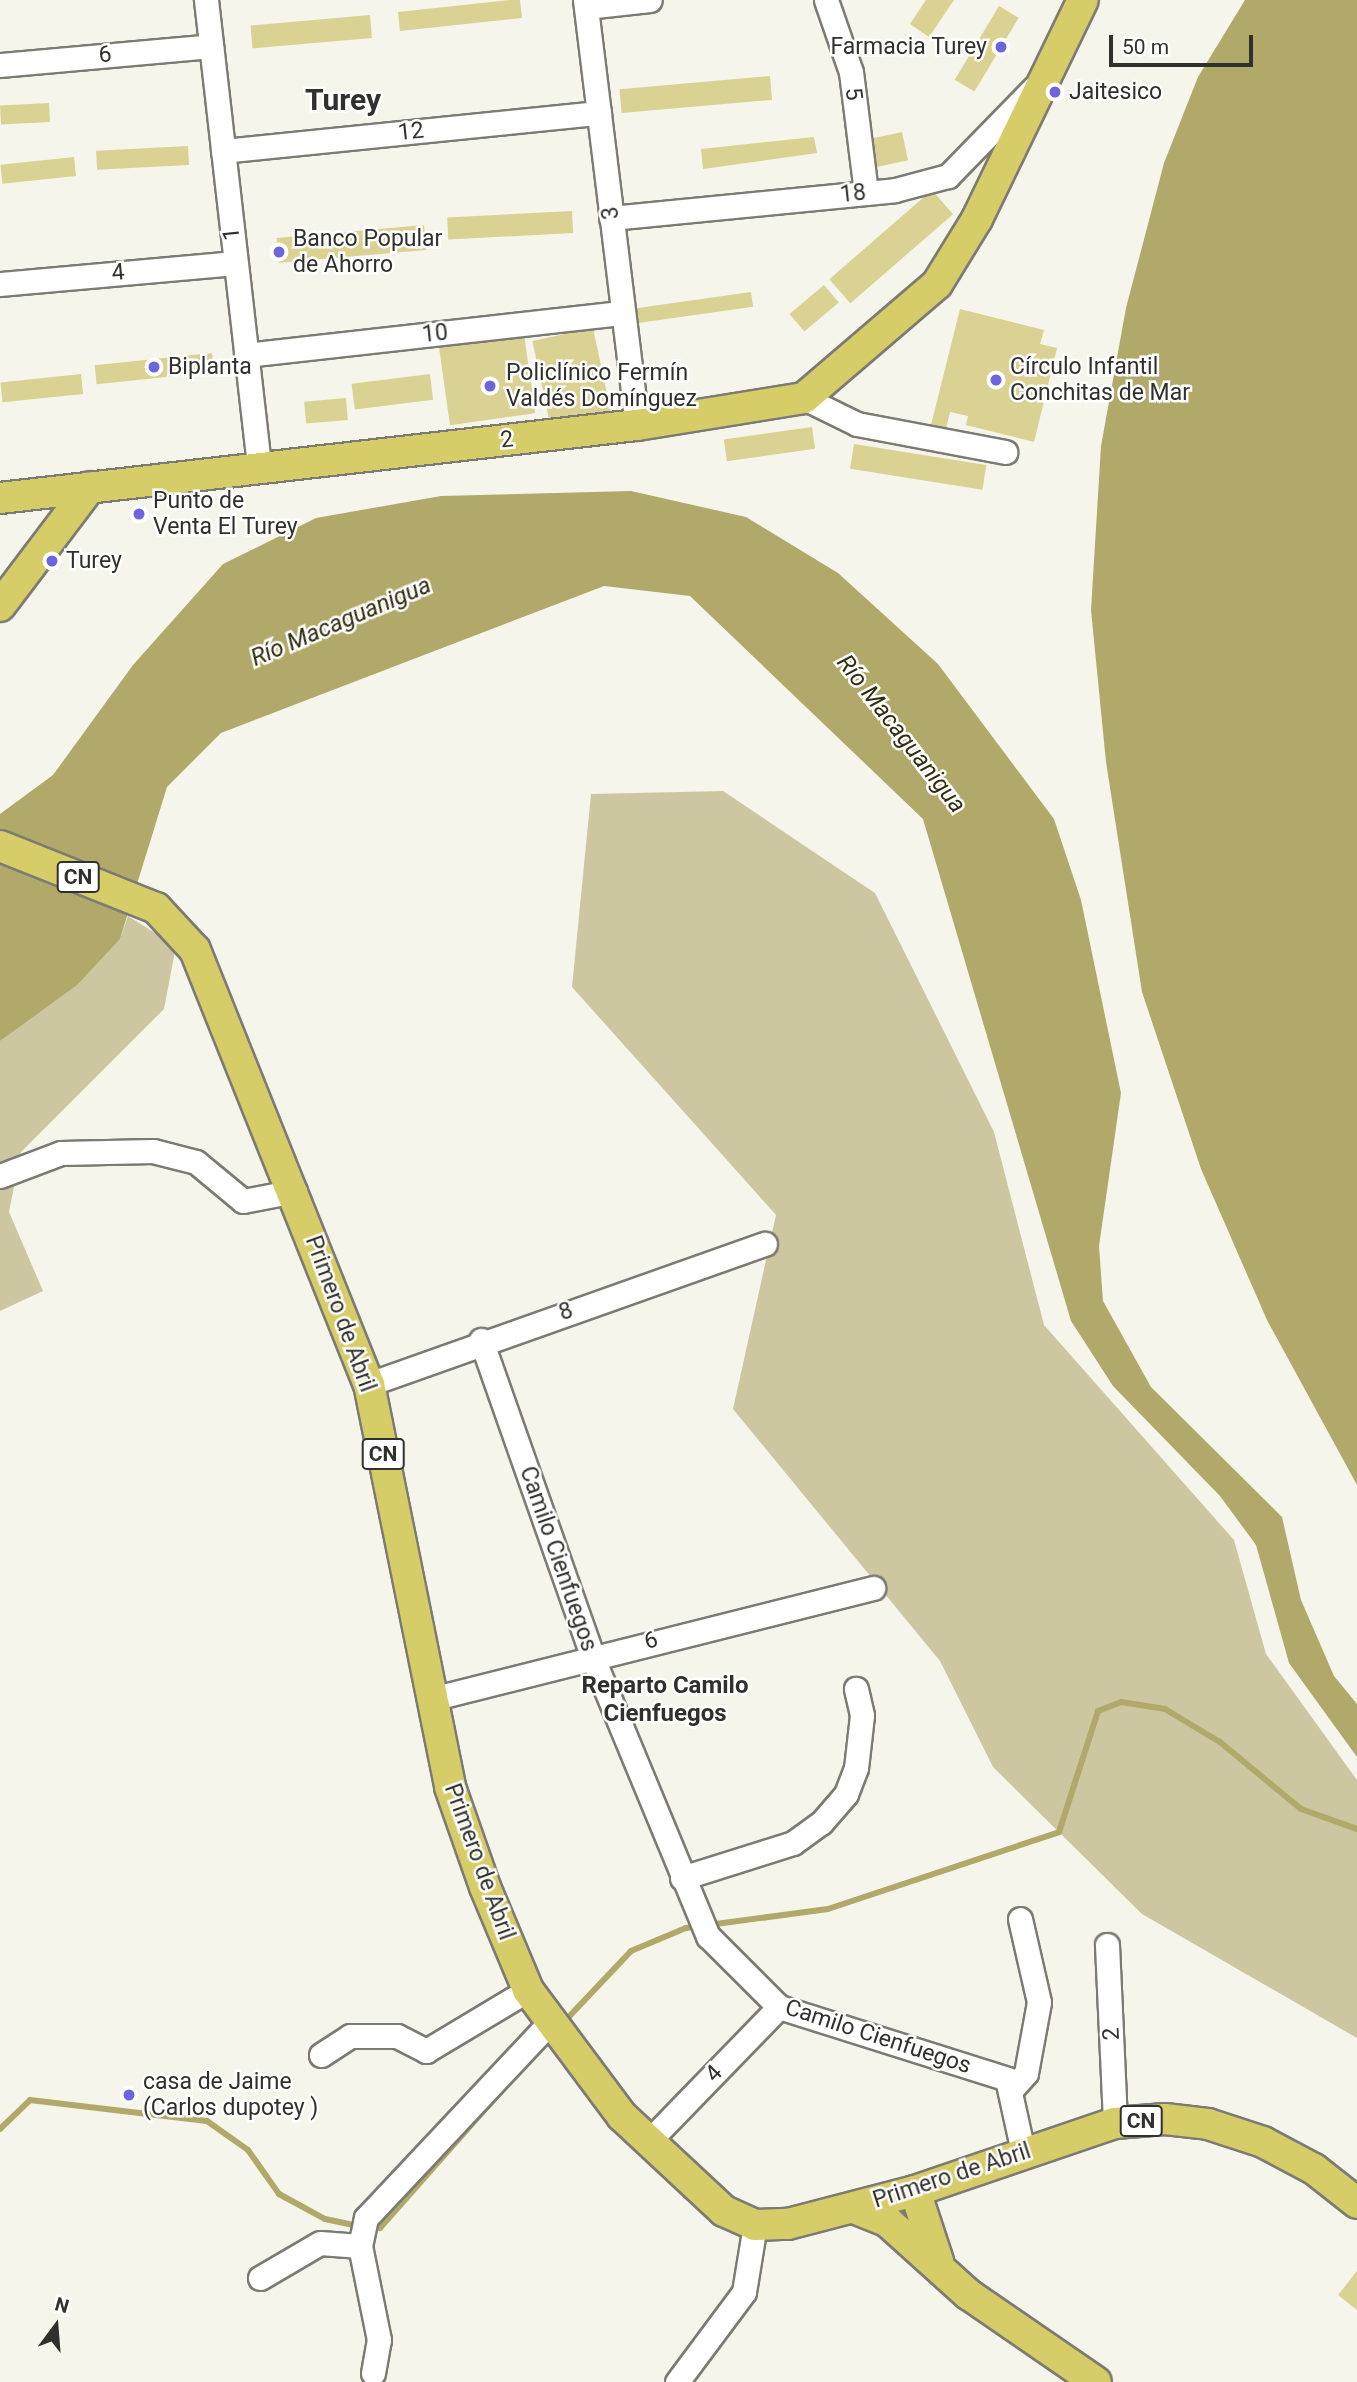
<!DOCTYPE html>
<meta charset="utf-8">
<style>
body{margin:0}
#map{position:relative;width:1357px;height:2382px;overflow:hidden;background:#f5f5eb;font-family:Roboto,sans-serif}
div>[style]{position:absolute}
[style*='--x']{left:calc(var(--x)*1px);top:calc(var(--y)*1px);width:calc(var(--w)*1px);rotate:calc(var(--a)*1deg)}
.green>*{inset:0;background:#ccc7a1}
.water>*{inset:0;background:#b0a96a}
.stream>*{height:6px;margin:-3px;padding:0 3px;transform-origin:3px;border-radius:3px;background:#b0a96a}
.building>*{inset:0;background:#d9d292;transform-origin:0 0}
.roads{filter:drop-shadow(2px 0 #7c7b73) drop-shadow(-2px 0 #7c7b73) drop-shadow(0 2px #7c7b73) drop-shadow(0 -2px #7c7b73)}
.minor>*{height:23px;margin:-11.5px;padding:0 11.5px;transform-origin:11.5px;border-radius:11.5px;background:#fff}
.major>*{height:30px;margin:-15px;padding:0 15px;transform-origin:15px;border-radius:15px;background:#d6cc68}
.dots>*{width:19px;height:19px;translate:-50% -50%;box-sizing:border-box;border:4px solid #fff;border-radius:50%}
span{translate:-50% -50%;white-space:nowrap;text-align:center;line-height:1.15;-webkit-text-stroke:5px #fff;paint-order:stroke}
.shield-label span{padding:2px 5px;background:#fff;border:2px solid;border-radius:5px;-webkit-text-stroke-width:0}
.shield-label{font-size:21px;color:#30302d;font-weight:700}
.poi-label{font-size:23px;color:#30302d}
.right{translate:-100% -50%;text-align:right}
.left{translate:0 -50%;text-align:left}
.street-label{font-size:23px;color:#30302d}
.water-label{font-size:24px;color:#312d11;font-style:italic}
.neighbourhood-label{font-size:24px;color:#30302d;font-weight:700}
.district-label{font-size:30px;color:#30302d;font-weight:700}
.north{position:absolute;left:21px;top:2291px;width:70px;height:70px;-webkit-text-stroke:5px #fff;paint-order:stroke;rotate:16deg;font-size:19px;font-weight:700;line-height:28px;text-align:center;color:#30302d}
.north::after{content:'';display:block;margin:auto;width:24px;height:32px;background:#30302d;clip-path:polygon(50% 0,100% 100%,50% 72%,0 100%)}
.scale{position:absolute;left:1109px;top:35px;width:144px;height:32px;box-sizing:border-box;border:4px solid #30302d;border-top:0;padding-left:9px;font-size:21px;line-height:24px;white-space:nowrap;color:#30302d;-webkit-text-stroke:5px #fff;paint-order:stroke}
</style>
<div id="map">
<div class="green">
<i style="clip-path:polygon(723px 791px,875px 893px,994px 1132px,1044px 1325px,1234px 1540px,1266px 1654px,1357px 1780px,1357px 2038px,1142px 1914px,993px 1767px,940px 1661px,733px 1409px,776px 1215px,572px 987px,591px 794px)"></i>
<i style="clip-path:polygon(128px 916px,176px 946px,164px 1009px,21px 1152px,9px 1212px,43px 1291px,0 1311px,0 1041px,120px 939px)"></i>
</div>
<div class="water">
<i style="clip-path:polygon(1245px 0,1357px 0,1357px 1485px,1267px 1320px,1201px 1169px,1142px 992px,1106px 762px,1091px 610px,1101px 446px,1126px 308px,1164px 163px,1198px 77px)"></i>
<i style="clip-path:polygon(631px 491px,746px 517px,838px 573px,938px 664px,1054px 819px,1081px 900px,1121px 1093px,1099px 1246px,1103px 1301px,1151px 1387px,1282px 1517px,1301px 1600px,1334px 1676px,1357px 1704px,1357px 1757px,1289px 1663px,1256px 1545px,1220px 1496px,1113px 1386px,1071px 1321px,923px 819px,690px 596px,604px 586px,221px 733px,167px 787px,120px 939px,77px 985px,0 1041px,0 814px,53px 775px,133px 665px,223px 564px,316px 518px,441px 496px)"></i>
</div>
<div class="stream">
<i style="--x:562;--y:2024;--w:100;--a:-46.6"></i>
<i style="--x:631;--y:1951;--w:60;--a:-22.7"></i>
<i style="--x:686;--y:1928;--w:143;--a:-7.6"></i>
<i style="--x:828;--y:1909;--w:243;--a:-18.4"></i>
<i style="--x:1059;--y:1832;--w:127;--a:-72.1"></i>
<i style="--x:1098;--y:1711;--w:25;--a:-21"></i>
<i style="--x:1121;--y:1702;--w:45;--a:9"></i>
<i style="--x:1165;--y:1709;--w:64;--a:31"></i>
<i style="--x:1220;--y:1742;--w:105;--a:39.6"></i>
<i style="--x:1301;--y:1809;--w:59;--a:19.7"></i>
<i style="--x:0;--y:2129;--w:42;--a:-44"></i>
<i style="--x:30;--y:2100;--w:178;--a:6.8"></i>
<i style="--x:207;--y:2121;--w:50;--a:35.3"></i>
<i style="--x:248;--y:2150;--w:54;--a:54.8"></i>
<i style="--x:279;--y:2194;--w:52;--a:28.5"></i>
<i style="--x:325;--y:2219;--w:35;--a:12"></i>
<i style="--x:370;--y:2227;--w:10;--a:6"></i>
<i style="--x:380;--y:2228;--w:196;--a:-48.5"></i>
</div>
<div class="building">
<i style="clip-path:polygon(511px 0,520px 0,522px 18px,400px 31px,398px 12px)"></i>
<i style="clip-path:polygon(926px 0,954px 0,929px 37px,910px 24px)"></i>
<i style="left:999px;top:6px;width:23px;height:86px;rotate:31deg"></i>
<i style="left:370px;top:15px;width:23px;height:120px;rotate:85deg"></i>
<i style="left:770px;top:76px;width:24px;height:151px;rotate:85deg"></i>
<i style="left:49px;top:103px;width:19px;height:49px;rotate:87deg"></i>
<i style="left:902px;top:132px;width:29px;height:32px;rotate:78deg"></i>
<i style="clip-path:polygon(814px 137px,817px 153px,703px 169px,701px 149px)"></i>
<i style="left:188px;top:146px;width:19px;height:92px;rotate:87deg"></i>
<i style="left:74px;top:157px;width:19px;height:74px;rotate:84deg"></i>
<i style="left:932px;top:190px;width:32px;height:136px;rotate:49deg"></i>
<i style="left:572px;top:211px;width:22px;height:125px;rotate:87deg"></i>
<i style="left:424px;top:225px;width:25px;height:148px;rotate:85deg"></i>
<i style="left:824px;top:285px;width:23px;height:45px;rotate:50deg"></i>
<i style="left:751px;top:292px;width:15px;height:116px;rotate:82deg"></i>
<i style="clip-path:polygon(960px 309px,1044px 330px,1040px 344px,1057px 348px,1034px 442px,966px 425px,968px 416px,950px 412px,946px 429px,931px 425px)"></i>
<i style="left:593px;top:328px;width:85px;height:62px;rotate:78deg"></i>
<i style="left:524px;top:334px;width:80px;height:86px;rotate:82deg"></i>
<i style="left:212px;top:353px;width:19px;height:118px;rotate:84deg"></i>
<i style="left:81px;top:374px;width:20px;height:81px;rotate:84deg"></i>
<i style="left:430px;top:374px;width:26px;height:79px;rotate:83deg"></i>
<i style="left:346px;top:398px;width:22px;height:42px;rotate:85deg"></i>
<i style="left:812px;top:427px;width:22px;height:89px;rotate:82deg"></i>
<i style="left:854px;top:444px;width:134px;height:25px;rotate:9deg"></i>
<i style="clip-path:polygon(1357px 2271px,1357px 2310px,1338px 2295px)"></i>
</div>
<div class="roads">
<div class="minor">
<i style="--x:206;--y:0;--w:470;--a:83.5"></i>
<i style="--x:585;--y:0;--w:428;--a:83"></i>
<i style="--x:826;--y:0;--w:76;--a:70.9"></i>
<i style="--x:851;--y:72;--w:122;--a:82.9"></i>
<i style="--x:586;--y:7;--w:64;--a:-6.2"></i>
<i style="--x:0;--y:65;--w:212;--a:-5.1"></i>
<i style="--x:223;--y:151;--w:378;--a:-5.8"></i>
<i style="--x:611;--y:218;--w:285;--a:-5.6"></i>
<i style="--x:895;--y:190;--w:55;--a:-14.8"></i>
<i style="--x:948;--y:176;--w:123;--a:-45.7"></i>
<i style="--x:0;--y:284;--w:236;--a:-5.1"></i>
<i style="--x:246;--y:355;--w:379;--a:-6.4"></i>
<i style="--x:804;--y:398;--w:59;--a:26.1"></i>
<i style="--x:857;--y:424;--w:151;--a:10.7"></i>
<i style="--x:0;--y:1176;--w:65;--a:-20.7"></i>
<i style="--x:61;--y:1153;--w:92;--a:-1.2"></i>
<i style="--x:153;--y:1151;--w:44;--a:14.3"></i>
<i style="--x:196;--y:1162;--w:61;--a:39.7"></i>
<i style="--x:243;--y:1201;--w:53;--a:-10.9"></i>
<i style="--x:481;--y:1340;--w:340;--a:70.6"></i>
<i style="--x:594;--y:1661;--w:298;--a:67.5"></i>
<i style="--x:708;--y:1936;--w:100;--a:45"></i>
<i style="--x:779;--y:2007;--w:239;--a:17.5"></i>
<i style="--x:1007;--y:2079;--w:75;--a:77.6"></i>
<i style="--x:369;--y:1384;--w:420;--a:-19.5"></i>
<i style="--x:431;--y:1699;--w:456;--a:-14.1"></i>
<i style="--x:682;--y:1878;--w:116;--a:-17.5"></i>
<i style="--x:793;--y:1843;--w:34;--a:-36"></i>
<i style="--x:821;--y:1823;--w:38;--a:-49"></i>
<i style="--x:846;--y:1794;--w:28;--a:-69"></i>
<i style="--x:856;--y:1768;--w:53;--a:-83.5"></i>
<i style="--x:862;--y:1715;--w:27;--a:-103"></i>
<i style="--x:1107;--y:1945;--w:178;--a:87.4"></i>
<i style="--x:321;--y:2055;--w:35;--a:-33"></i>
<i style="--x:350;--y:2036;--w:47;--a:0"></i>
<i style="--x:397;--y:2036;--w:33;--a:27"></i>
<i style="--x:426;--y:2051;--w:119;--a:-30.9"></i>
<i style="--x:1010;--y:2091;--w:24;--a:-48"></i>
<i style="--x:1026;--y:2073;--w:72;--a:-79.6"></i>
<i style="--x:1039;--y:2002;--w:85;--a:-102.9"></i>
<i style="--x:649;--y:2141;--w:187;--a:-45.9"></i>
<i style="--x:260;--y:2278;--w:69;--a:-30.3"></i>
<i style="--x:320;--y:2243;--w:40;--a:4.3"></i>
<i style="--x:373;--y:2373;--w:34;--a:-80"></i>
<i style="--x:379;--y:2340;--w:96;--a:-101.4"></i>
<i style="--x:360;--y:2246;--w:29;--a:-78"></i>
<i style="--x:366;--y:2218;--w:269;--a:-46.8"></i>
<i style="--x:677;--y:2382;--w:112;--a:-53.3"></i>
<i style="--x:744;--y:2292;--w:68;--a:-80.7"></i>
</div>
<div class="major">
<i style="--x:0;--y:498;--w:641;--a:-6.54"></i>
<i style="--x:637;--y:425;--w:169;--a:-9.2"></i>
<i style="--x:804;--y:398;--w:175;--a:-40.6"></i>
<i style="--x:937;--y:284;--w:76;--a:-58.4"></i>
<i style="--x:977;--y:219;--w:243;--a:-64.2"></i>
<i style="--x:0;--y:606;--w:149;--a:-52.9"></i>
<i style="--x:0;--y:846;--w:168;--a:21.7"></i>
<i style="--x:156;--y:908;--w:57;--a:47.1"></i>
<i style="--x:195;--y:950;--w:468;--a:68.2"></i>
<i style="--x:369;--y:1384;--w:411;--a:78.6"></i>
<i style="--x:450;--y:1787;--w:106;--a:70.7"></i>
<i style="--x:485;--y:1887;--w:112;--a:67.3"></i>
<i style="--x:528;--y:1990;--w:157;--a:53.3"></i>
<i style="--x:622;--y:2116;--w:139;--a:43"></i>
<i style="--x:724;--y:2211;--w:34;--a:24"></i>
<i style="--x:755;--y:2225;--w:33;--a:-2"></i>
<i style="--x:788;--y:2224;--w:131;--a:-14.6"></i>
<i style="--x:915;--y:2191;--w:211;--a:-18.8"></i>
<i style="--x:1115;--y:2123;--w:50;--a:-4.6"></i>
<i style="--x:1165;--y:2119;--w:43;--a:6.6"></i>
<i style="--x:1208;--y:2124;--w:58;--a:18.1"></i>
<i style="--x:1263;--y:2142;--w:58;--a:27.9"></i>
<i style="--x:1314;--y:2169;--w:55;--a:38.3"></i>
<i style="--x:915;--y:2191;--w:74;--a:71.8"></i>
<i style="--x:854;--y:2208;--w:37;--a:22"></i>
<i style="--x:888;--y:2222;--w:108;--a:42"></i>
<i style="--x:968;--y:2294;--w:155;--a:34.5"></i>
</div>
</div>
<div class="dots">
<i style="left:1001px;top:47px;background:#6d64de"></i>
<i style="left:1055px;top:92px;background:#6d64de"></i>
<i style="left:279px;top:252px;background:#6d64de"></i>
<i style="left:154px;top:367px;background:#6d64de"></i>
<i style="left:996px;top:380px;background:#6d64de"></i>
<i style="left:490px;top:386px;background:#6d64de"></i>
<i style="left:139px;top:514px;background:#6d64de"></i>
<i style="left:52px;top:561px;background:#6d64de"></i>
<i style="left:129px;top:2095px;background:#6d64de"></i>
</div>
<div class="shield-label">
<span style="left:78px;top:877px">CN</span>
<span style="left:383px;top:1454px">CN</span>
<span style="left:1141px;top:2121px">CN</span>
</div>
<div class="poi-label">
<span class="right" style="left:987px;top:47px">Farmacia Turey</span>
<span class="left" style="left:1069px;top:92px">Jaitesico</span>
<span class="left" style="left:293px;top:252px">Banco Popular<br>de Ahorro</span>
<span class="left" style="left:168px;top:367px">Biplanta</span>
<span class="left" style="left:1010px;top:380px">Círculo Infantil<br>Conchitas de Mar</span>
<span class="left" style="left:506px;top:386px">Policlínico Fermín<br>Valdés Domínguez</span>
<span class="left" style="left:153px;top:514px">Punto de<br>Venta El Turey</span>
<span class="left" style="left:66px;top:561px">Turey</span>
<span class="left" style="left:143px;top:2095px">casa de Jaime<br>(Carlos dupotey )</span>
</div>
<div class="street-label">
<span style="left:105px;top:55px;rotate:-5deg">6</span>
<span style="left:853px;top:94px;rotate:82deg">5</span>
<span style="left:411px;top:132px;rotate:-6deg">12</span>
<span style="left:853px;top:194px;rotate:-6deg">18</span>
<span style="left:611px;top:213px;rotate:-97deg">3</span>
<span style="left:232px;top:234px;rotate:-96deg">1</span>
<span style="left:118px;top:273px;rotate:-5deg">4</span>
<span style="left:435px;top:334px;rotate:-6deg">10</span>
<span style="left:507px;top:440px;rotate:-6deg">2</span>
<span style="left:566px;top:1312px;rotate:-19deg">8</span>
<span style="left:340px;top:1314px;rotate:70deg">Primero de Abril</span>
<span style="left:558px;top:1559px;rotate:71deg">Camilo Cienfuegos</span>
<span style="left:651px;top:1641px;rotate:-16deg">6</span>
<span style="left:479px;top:1862px;rotate:70deg">Primero de Abril</span>
<span style="left:1112px;top:2034px;rotate:-93deg">2</span>
<span style="left:878px;top:2037px;rotate:18deg">Camilo Cienfuegos</span>
<span style="left:714px;top:2074px;rotate:-46deg">4</span>
<span style="left:952px;top:2176px;rotate:-18deg">Primero de Abril</span>
</div>
<div class="water-label">
<span style="left:341px;top:622px;rotate:-23deg">Río Macaguanigua</span>
<span style="left:901px;top:734px;rotate:52deg">Río Macaguanigua</span>
</div>
<div class="neighbourhood-label">
<span style="left:665px;top:1700px">Reparto Camilo<br>Cienfuegos</span>
</div>
<div class="district-label">
<span style="left:343px;top:100px">Turey</span>
</div>
<div class="north">N</div>
<div class="scale">50 m</div>
</div>
